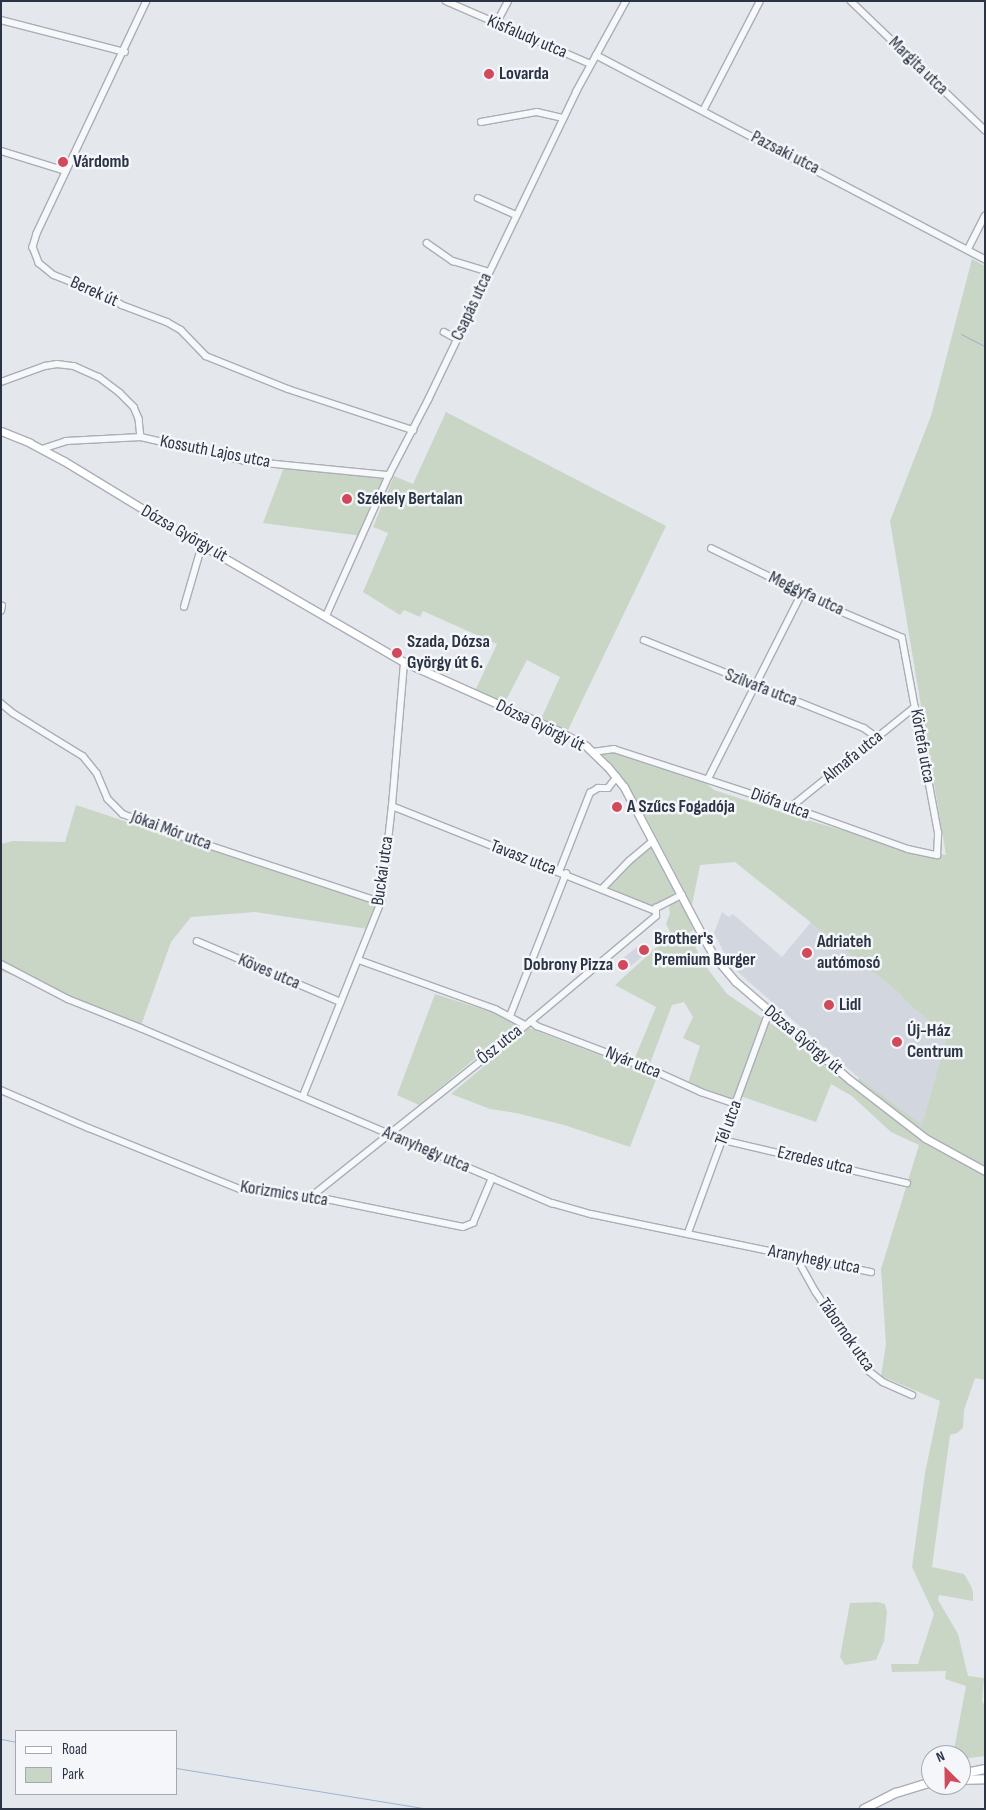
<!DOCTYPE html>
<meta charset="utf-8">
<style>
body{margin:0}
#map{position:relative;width:986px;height:1810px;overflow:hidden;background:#e4e7ec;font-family:"Sofia Sans Condensed",sans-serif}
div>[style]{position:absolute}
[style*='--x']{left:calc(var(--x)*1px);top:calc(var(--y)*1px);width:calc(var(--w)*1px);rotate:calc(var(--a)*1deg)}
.built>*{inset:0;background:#d2d6de;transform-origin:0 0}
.green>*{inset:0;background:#c9d6c5}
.stream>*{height:1px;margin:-0.5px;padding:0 0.5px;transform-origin:0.5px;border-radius:0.5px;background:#9fb4cc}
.roads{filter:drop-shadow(1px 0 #a9aeb7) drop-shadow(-1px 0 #a9aeb7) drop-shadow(0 1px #a9aeb7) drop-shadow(0 -1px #a9aeb7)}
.minor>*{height:5.5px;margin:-2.75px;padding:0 2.75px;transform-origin:2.75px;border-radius:2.75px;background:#f7f8fa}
.major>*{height:7px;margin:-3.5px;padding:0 3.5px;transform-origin:3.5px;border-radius:3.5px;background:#fff}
.highway>*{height:8px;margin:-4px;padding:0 4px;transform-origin:4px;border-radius:4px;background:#fff}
.dots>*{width:14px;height:14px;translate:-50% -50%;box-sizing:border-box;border:2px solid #f4f6f9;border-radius:50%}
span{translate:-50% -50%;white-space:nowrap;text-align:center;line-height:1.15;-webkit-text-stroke:5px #f4f6f9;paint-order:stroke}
.street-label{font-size:18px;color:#2b3445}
.poi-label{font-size:18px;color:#2b3445;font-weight:700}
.left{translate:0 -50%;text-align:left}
.right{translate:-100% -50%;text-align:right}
.frame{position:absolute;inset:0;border:2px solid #2b3445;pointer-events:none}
.legend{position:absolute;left:15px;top:1730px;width:162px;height:65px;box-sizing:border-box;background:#f4f6f9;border:1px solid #a4a8b1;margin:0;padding:6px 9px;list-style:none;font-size:15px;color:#2b3445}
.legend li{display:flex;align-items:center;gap:10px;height:25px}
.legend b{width:25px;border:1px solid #a4a8b1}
.north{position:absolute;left:921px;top:1745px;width:50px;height:50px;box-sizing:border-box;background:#f4f6f9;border:1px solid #a4a8b1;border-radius:50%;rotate:337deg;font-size:14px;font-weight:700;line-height:20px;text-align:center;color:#2b3445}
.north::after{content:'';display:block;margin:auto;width:18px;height:22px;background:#d1495b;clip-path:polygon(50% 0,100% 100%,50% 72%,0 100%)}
</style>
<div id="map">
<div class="built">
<i style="clip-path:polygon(722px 912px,729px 917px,733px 914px,782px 957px,811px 922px,898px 992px,910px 1005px,947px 1036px,922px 1126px,859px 1078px,731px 966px,714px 933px)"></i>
<i style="left:637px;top:947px;width:11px;height:24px;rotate:52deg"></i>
</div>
<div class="green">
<i style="clip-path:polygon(972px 259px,985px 266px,985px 1380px,975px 1378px,964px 1410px,963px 1428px,957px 1433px,950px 1435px,932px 1567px,964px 1574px,971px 1586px,973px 1592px,973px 1601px,939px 1595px,938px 1600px,958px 1634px,968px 1676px,984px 1678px,982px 1701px,985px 1706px,985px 1756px,961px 1759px,961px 1755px,953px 1755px,966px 1686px,945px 1679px,946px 1671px,892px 1672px,891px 1664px,918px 1664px,934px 1614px,912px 1567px,925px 1473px,940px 1401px,881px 1376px,886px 1344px,881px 1269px,919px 1145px,891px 1132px,852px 1096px,831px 1084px,816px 1122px,743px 1097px,730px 1100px,688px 1083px,700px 1046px,683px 1038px,693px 1017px,684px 1002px,672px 1005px,649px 1066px,634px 1060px,656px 1007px,615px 985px,671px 934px,666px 924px,670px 913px,669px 908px,672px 902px,677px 901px,682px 904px,695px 929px,690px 932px,700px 959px,727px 994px,779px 1029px,834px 1073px,854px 1085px,859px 1078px,922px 1125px,947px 1036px,910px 1005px,898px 992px,735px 862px,700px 865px,692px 905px,641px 808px,618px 772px,602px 754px,614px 753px,706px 783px,714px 790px,790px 815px,908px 849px,946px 855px,890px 521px,931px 416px)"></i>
<i style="clip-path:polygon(446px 412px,666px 526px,568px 730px,541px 719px,560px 677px,527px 660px,505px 702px,475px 691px,497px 644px,423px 611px,420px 617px,404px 610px,400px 615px,363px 592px,388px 533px,373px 527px,394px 476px,413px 484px)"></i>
<i style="clip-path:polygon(284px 467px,385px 476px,362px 536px,263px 523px)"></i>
<i style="clip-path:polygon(76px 805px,376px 905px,368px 929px,255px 912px,191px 917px,171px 942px,139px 1031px,65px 995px,1px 971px,1px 844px,13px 841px,65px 842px)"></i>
<i style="clip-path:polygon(650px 846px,675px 891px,672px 898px,653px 906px,611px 890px,608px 885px)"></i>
<i style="clip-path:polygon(435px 994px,501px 1015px,517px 1024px,419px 1105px,397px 1095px)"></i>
<i style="clip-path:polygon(529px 1028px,657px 1077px,630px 1147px,564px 1125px,516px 1113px,490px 1109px,451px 1094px)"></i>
<i style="clip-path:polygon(877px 1602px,885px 1604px,887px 1612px,884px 1641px,876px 1660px,845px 1665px,840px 1657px,850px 1603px)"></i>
</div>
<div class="stream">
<i style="--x:961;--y:334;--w:27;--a:27"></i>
<i style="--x:1;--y:1739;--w:15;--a:11"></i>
<i style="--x:176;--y:1768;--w:256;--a:9.2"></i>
</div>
<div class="roads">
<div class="minor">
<i style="--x:147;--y:1;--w:258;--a:115.3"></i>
<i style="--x:37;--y:234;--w:14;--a:107"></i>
<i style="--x:33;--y:247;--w:17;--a:69"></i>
<i style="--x:39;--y:263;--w:19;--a:39"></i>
<i style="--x:54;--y:275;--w:62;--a:21.6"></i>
<i style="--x:112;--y:298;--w:12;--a:35"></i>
<i style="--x:122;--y:305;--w:48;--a:20.7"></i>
<i style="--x:167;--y:322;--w:16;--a:30"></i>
<i style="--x:181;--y:330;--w:36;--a:46"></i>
<i style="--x:206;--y:356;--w:88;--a:21.9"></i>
<i style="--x:288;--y:389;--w:132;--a:18.2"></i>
<i style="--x:446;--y:1;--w:158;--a:23.5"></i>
<i style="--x:851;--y:1;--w:186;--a:43.9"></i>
<i style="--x:1;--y:20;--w:128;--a:14.5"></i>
<i style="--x:496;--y:24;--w:26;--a:-62"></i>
<i style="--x:596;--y:55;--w:439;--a:27.7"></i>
<i style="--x:703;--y:111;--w:124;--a:-62.6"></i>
<i style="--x:481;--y:122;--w:57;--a:-10.1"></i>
<i style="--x:537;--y:112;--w:27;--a:13"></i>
<i style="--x:1;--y:151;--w:68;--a:17.1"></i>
<i style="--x:478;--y:198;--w:42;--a:24.1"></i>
<i style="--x:427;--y:243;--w:32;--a:35"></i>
<i style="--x:453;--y:261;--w:37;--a:17"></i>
<i style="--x:968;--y:249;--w:37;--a:-63"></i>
<i style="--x:444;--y:332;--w:15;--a:28"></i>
<i style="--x:1;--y:382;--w:47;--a:-20"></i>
<i style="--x:45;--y:366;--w:12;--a:-9"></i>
<i style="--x:57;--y:364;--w:17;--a:7"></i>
<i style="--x:74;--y:366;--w:27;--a:24"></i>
<i style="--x:99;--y:377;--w:26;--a:37"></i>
<i style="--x:120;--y:393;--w:20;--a:45"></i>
<i style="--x:134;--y:407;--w:13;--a:67"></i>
<i style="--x:139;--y:419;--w:18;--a:84"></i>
<i style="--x:42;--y:449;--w:25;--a:-18"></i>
<i style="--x:66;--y:441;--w:75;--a:-3.1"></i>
<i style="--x:141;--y:437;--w:107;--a:13"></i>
<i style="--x:245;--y:461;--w:145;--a:5.6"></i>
<i style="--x:184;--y:607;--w:65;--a:-73.8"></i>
<i style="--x:1;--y:611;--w:5;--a:-79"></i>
<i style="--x:326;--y:616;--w:154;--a:-65.9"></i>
<i style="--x:389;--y:475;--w:85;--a:-62.5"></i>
<i style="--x:428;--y:400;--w:342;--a:-64.3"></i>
<i style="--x:576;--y:92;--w:104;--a:-61.2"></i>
<i style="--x:644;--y:640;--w:237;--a:21.8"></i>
<i style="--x:864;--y:728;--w:16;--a:35"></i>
<i style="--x:1;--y:703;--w:16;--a:40"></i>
<i style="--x:13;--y:713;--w:82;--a:31.6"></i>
<i style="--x:83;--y:756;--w:22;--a:51"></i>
<i style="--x:97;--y:773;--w:28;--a:67"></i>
<i style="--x:108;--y:799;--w:21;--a:45"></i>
<i style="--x:123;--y:814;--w:59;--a:20.9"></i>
<i style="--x:178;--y:835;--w:214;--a:18.3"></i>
<i style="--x:593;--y:752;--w:21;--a:-8"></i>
<i style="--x:614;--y:749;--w:186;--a:18.1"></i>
<i style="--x:791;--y:807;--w:124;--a:19.7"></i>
<i style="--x:908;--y:849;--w:30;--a:12"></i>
<i style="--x:937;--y:855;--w:22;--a:-87"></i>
<i style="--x:938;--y:833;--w:198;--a:-100.5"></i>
<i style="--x:902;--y:638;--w:66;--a:-156.9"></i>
<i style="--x:841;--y:612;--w:144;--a:-154"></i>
<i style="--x:708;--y:779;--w:208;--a:-63.2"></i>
<i style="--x:392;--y:806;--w:282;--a:21.7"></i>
<i style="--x:791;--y:807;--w:159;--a:-38.9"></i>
<i style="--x:559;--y:872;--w:85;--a:-68.6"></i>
<i style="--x:590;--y:793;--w:9;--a:-32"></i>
<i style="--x:598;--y:788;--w:10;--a:0"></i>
<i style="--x:608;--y:788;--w:14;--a:-51"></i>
<i style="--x:602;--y:889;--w:39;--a:-46"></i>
<i style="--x:629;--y:861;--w:31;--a:-40"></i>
<i style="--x:197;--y:941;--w:156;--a:23"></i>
<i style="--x:359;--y:960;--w:145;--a:19.8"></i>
<i style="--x:495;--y:1009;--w:34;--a:28"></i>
<i style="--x:1;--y:964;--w:76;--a:27.6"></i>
<i style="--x:68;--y:999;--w:79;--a:21.7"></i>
<i style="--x:141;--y:1028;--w:447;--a:23.1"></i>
<i style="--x:552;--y:1203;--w:41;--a:15.8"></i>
<i style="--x:591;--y:1214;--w:286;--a:11.7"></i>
<i style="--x:510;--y:1016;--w:153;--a:-68.5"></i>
<i style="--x:531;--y:1021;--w:8;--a:40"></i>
<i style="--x:537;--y:1026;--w:126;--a:20.9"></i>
<i style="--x:655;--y:1071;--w:51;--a:24.5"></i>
<i style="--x:701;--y:1092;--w:37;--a:19"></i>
<i style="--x:1;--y:1090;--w:96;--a:23.4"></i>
<i style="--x:89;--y:1128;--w:163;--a:22"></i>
<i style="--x:240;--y:1189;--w:61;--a:7.6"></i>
<i style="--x:300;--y:1197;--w:12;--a:-5"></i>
<i style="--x:312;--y:1196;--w:154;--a:11.6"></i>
<i style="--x:463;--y:1227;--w:11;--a:-22"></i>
<i style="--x:473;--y:1223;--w:49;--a:-67.1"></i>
<i style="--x:303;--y:1096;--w:209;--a:-68.1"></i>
<i style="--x:381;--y:902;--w:97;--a:-83.5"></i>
<i style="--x:392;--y:806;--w:144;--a:-85.2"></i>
<i style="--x:723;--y:1140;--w:189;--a:13.2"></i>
<i style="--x:312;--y:1196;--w:280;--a:-38.6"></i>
<i style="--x:531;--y:1021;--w:163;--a:-40"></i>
<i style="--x:656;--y:916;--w:8;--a:-90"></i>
<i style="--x:656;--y:908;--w:29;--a:-27"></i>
<i style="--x:688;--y:1233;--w:227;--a:-69.9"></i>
<i style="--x:766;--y:1020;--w:8;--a:-50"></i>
<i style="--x:797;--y:1258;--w:39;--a:61"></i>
<i style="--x:816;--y:1292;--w:95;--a:56.1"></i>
<i style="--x:869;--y:1371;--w:18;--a:38"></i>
<i style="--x:883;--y:1382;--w:32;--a:24"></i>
</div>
<div class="major">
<i style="--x:1;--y:431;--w:31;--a:22"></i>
<i style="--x:30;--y:443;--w:38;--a:28"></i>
<i style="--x:64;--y:461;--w:162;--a:31.3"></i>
<i style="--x:202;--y:545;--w:233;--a:30.1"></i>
<i style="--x:404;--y:662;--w:169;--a:24.1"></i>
<i style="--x:558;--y:731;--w:32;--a:28"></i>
<i style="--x:586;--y:746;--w:29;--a:44"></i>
<i style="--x:607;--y:766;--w:27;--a:51"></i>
<i style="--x:624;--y:787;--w:170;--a:62.2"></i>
<i style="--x:703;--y:937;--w:22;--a:60"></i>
<i style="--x:714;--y:956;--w:34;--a:50"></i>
<i style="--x:736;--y:982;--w:150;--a:40.7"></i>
<i style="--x:850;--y:1080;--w:95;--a:37.7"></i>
<i style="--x:925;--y:1138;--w:68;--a:28.8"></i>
</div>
<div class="highway">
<i style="--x:961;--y:1774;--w:25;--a:-12"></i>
<i style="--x:961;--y:1780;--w:24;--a:-2"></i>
<i style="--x:864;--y:1809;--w:36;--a:-27"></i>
<i style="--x:896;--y:1793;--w:37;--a:-17"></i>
</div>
</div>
<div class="dots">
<i style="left:489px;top:74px;background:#d1495b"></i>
<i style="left:63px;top:162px;background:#d1495b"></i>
<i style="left:347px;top:499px;background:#d1495b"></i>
<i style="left:397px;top:653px;background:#d1495b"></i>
<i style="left:617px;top:807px;background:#d1495b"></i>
<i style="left:644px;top:950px;background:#d1495b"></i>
<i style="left:807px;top:953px;background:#d1495b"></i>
<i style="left:623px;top:965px;background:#d1495b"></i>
<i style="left:829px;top:1005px;background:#d1495b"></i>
<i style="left:897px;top:1042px;background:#d1495b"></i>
</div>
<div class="street-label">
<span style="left:527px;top:37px;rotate:23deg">Kisfaludy utca</span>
<span style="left:918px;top:66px;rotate:44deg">Margita utca</span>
<span style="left:785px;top:153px;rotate:27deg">Pazsaki utca</span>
<span style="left:94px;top:292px;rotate:24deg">Berek út</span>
<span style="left:472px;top:307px;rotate:-65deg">Csapás utca</span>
<span style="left:215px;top:452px;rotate:11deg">Kossuth Lajos utca</span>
<span style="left:184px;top:534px;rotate:30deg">Dózsa György út</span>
<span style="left:806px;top:594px;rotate:25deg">Meggyfa utca</span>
<span style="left:761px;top:688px;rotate:21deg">Szilvafa utca</span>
<span style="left:540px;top:726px;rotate:26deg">Dózsa György út</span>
<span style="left:922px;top:746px;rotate:80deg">Körtefa utca</span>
<span style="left:853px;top:757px;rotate:-39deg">Almafa utca</span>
<span style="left:780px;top:804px;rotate:20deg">Diófa utca</span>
<span style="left:171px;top:831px;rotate:20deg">Jókai Mór utca</span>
<span style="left:523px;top:858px;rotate:21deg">Tavasz utca</span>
<span style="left:383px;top:871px;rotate:-82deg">Buckai utca</span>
<span style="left:269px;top:972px;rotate:23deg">Köves utca</span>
<span style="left:803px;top:1040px;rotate:40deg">Dózsa György út</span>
<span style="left:500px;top:1045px;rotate:-39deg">Ősz utca</span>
<span style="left:633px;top:1063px;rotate:22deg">Nyár utca</span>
<span style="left:729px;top:1123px;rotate:-70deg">Tél utca</span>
<span style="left:426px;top:1150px;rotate:23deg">Aranyhegy utca</span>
<span style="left:815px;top:1161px;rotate:13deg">Ezredes utca</span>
<span style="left:284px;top:1194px;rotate:9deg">Korizmics utca</span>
<span style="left:814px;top:1260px;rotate:11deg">Aranyhegy utca</span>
<span style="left:846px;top:1335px;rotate:55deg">Tábornok utca</span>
</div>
<div class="poi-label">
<span class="left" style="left:499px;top:74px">Lovarda</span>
<span class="left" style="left:73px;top:162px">Várdomb</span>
<span class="left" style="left:357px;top:499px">Székely Bertalan</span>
<span class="left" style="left:407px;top:653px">Szada, Dózsa<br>György út 6.</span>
<span class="left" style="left:627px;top:807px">A Szűcs Fogadója</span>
<span class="left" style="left:654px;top:950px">Brother's<br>Premium Burger</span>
<span class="left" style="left:817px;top:953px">Adriateh<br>autómosó</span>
<span class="right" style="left:613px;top:965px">Dobrony Pizza</span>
<span class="left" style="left:839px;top:1005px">Lidl</span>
<span class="left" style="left:907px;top:1042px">Új-Ház<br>Centrum</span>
</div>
<div class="frame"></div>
<ul class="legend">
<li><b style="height:6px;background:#fff"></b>Road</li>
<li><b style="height:14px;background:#c9d6c5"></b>Park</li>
</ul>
<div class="north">N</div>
</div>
